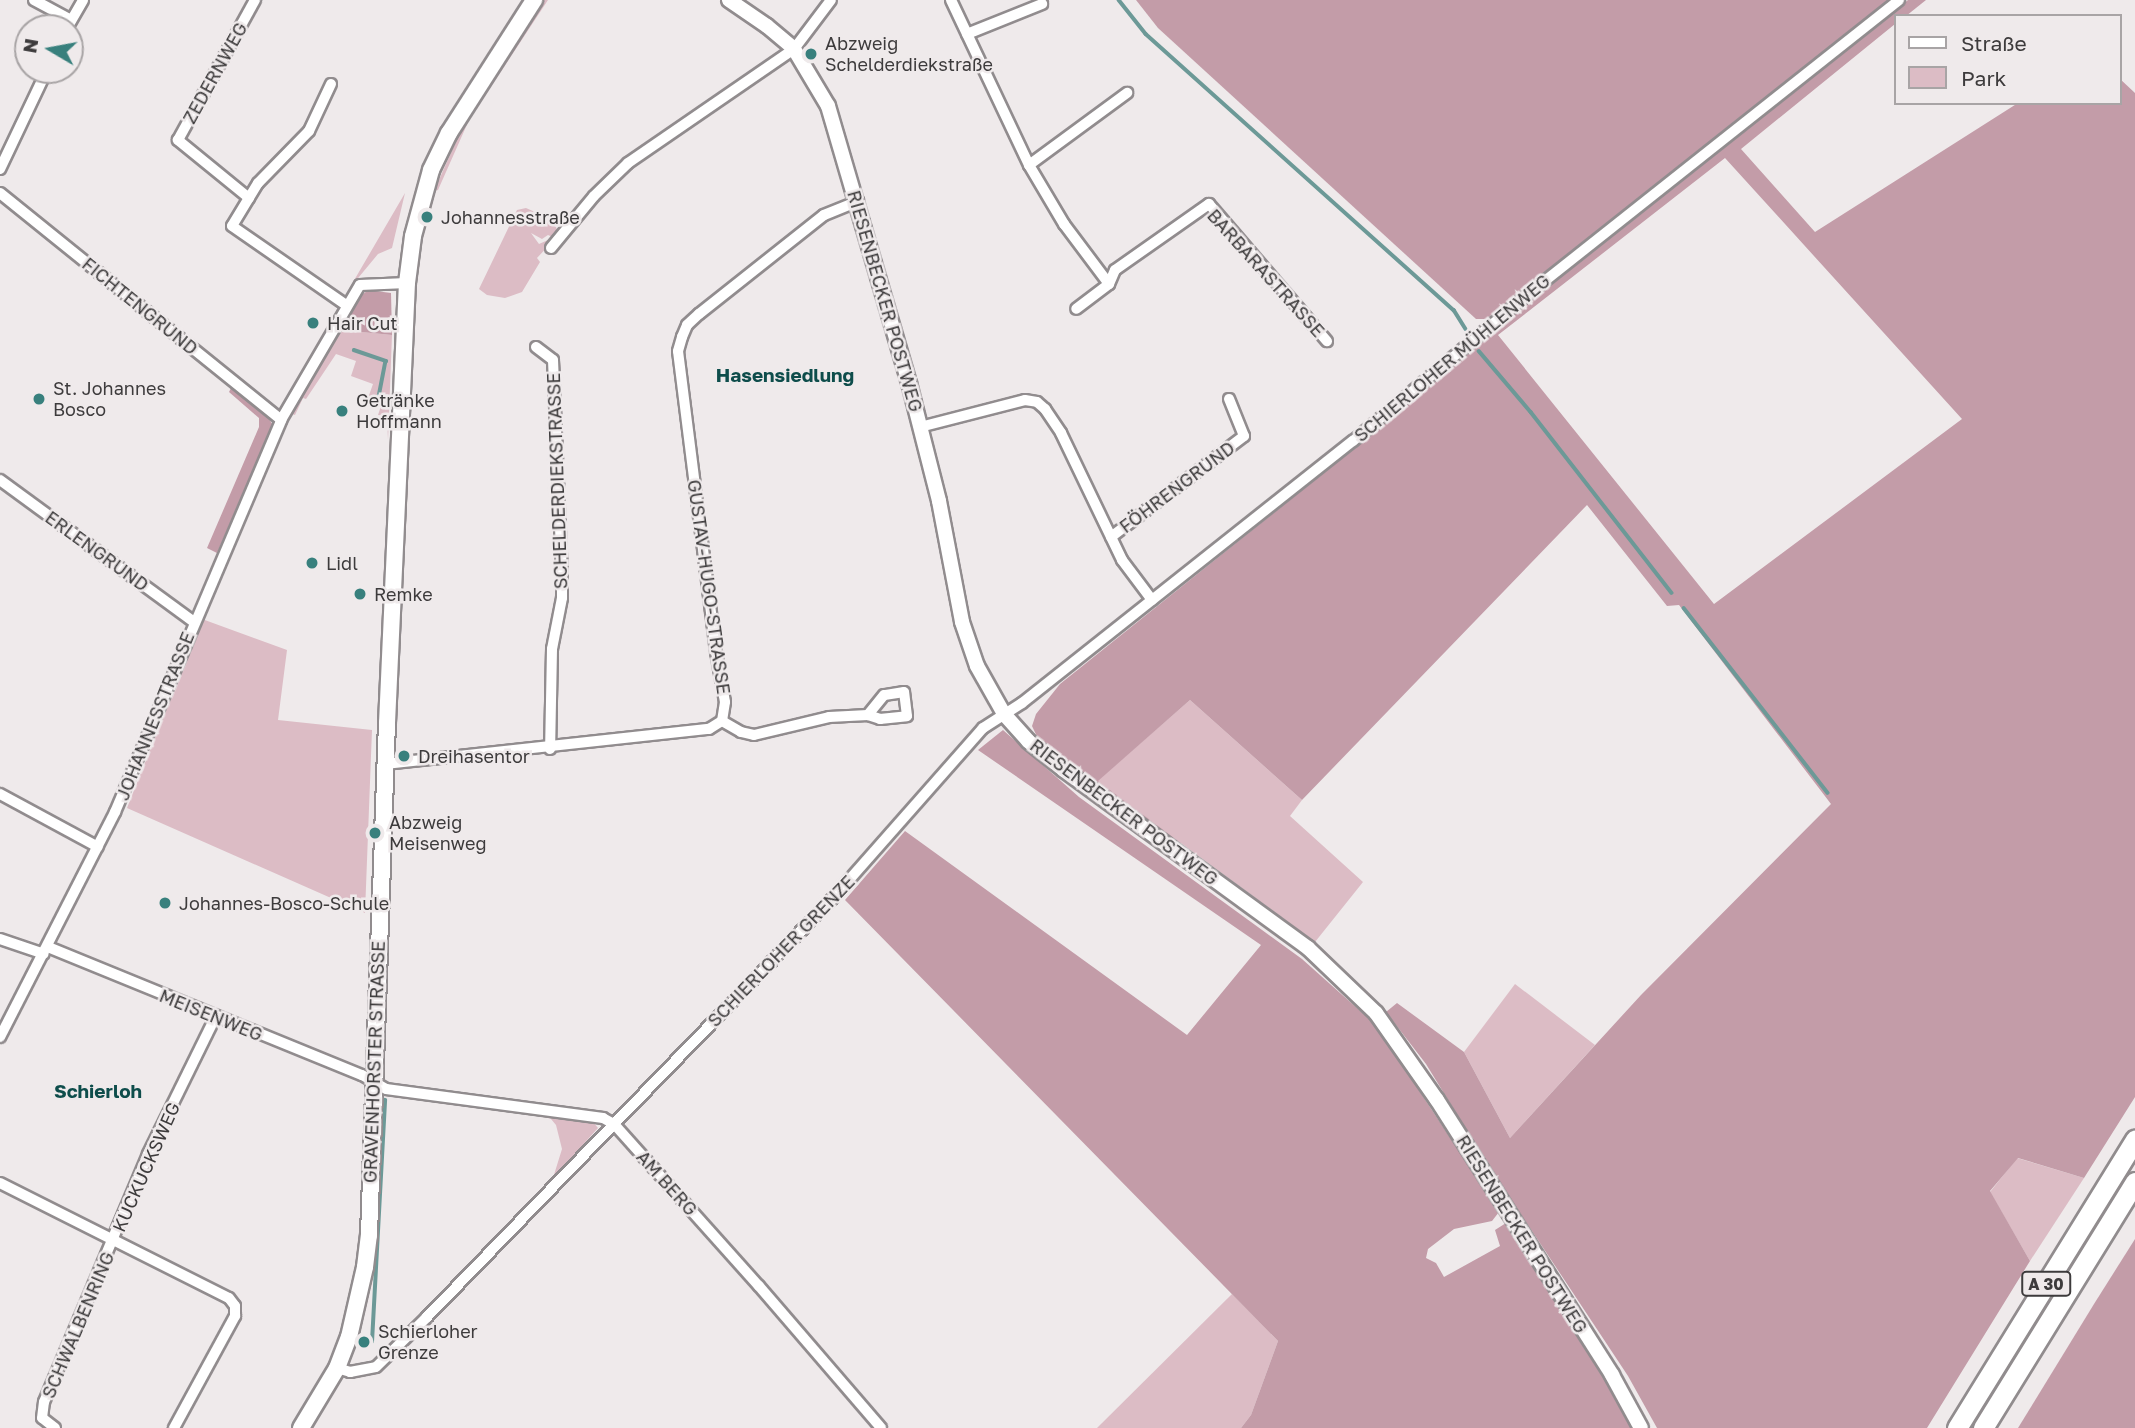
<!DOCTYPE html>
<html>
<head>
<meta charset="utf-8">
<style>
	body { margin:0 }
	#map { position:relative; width:2135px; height:1428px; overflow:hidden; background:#efeaeb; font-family:"Golos Text",sans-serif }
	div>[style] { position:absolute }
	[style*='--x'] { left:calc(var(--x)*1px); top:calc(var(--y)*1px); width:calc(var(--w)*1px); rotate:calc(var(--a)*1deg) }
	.green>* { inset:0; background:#dcbcc5 }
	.forest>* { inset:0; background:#c39ca8 }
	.stream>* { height:3.5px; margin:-1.75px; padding:0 1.75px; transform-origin:1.75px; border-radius:1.75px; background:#6c9997 }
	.roads { filter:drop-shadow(2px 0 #918c8e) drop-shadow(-2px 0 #918c8e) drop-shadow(0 2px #918c8e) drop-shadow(0 -2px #918c8e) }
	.minor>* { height:10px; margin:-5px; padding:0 5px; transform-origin:5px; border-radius:5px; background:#fff }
	.tertiary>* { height:14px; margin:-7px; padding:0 7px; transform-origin:7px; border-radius:7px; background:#fff }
	.secondary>* { height:16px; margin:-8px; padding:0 8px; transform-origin:8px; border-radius:8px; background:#fff }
	.motorway>* { height:19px; margin:-9.5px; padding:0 9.5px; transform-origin:9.5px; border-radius:9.5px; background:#fff }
	.dots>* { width:19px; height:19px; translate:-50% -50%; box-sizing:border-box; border:4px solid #efeaeb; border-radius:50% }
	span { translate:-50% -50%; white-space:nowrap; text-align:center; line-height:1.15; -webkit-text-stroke:5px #efeaeb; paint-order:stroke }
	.shield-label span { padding:2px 5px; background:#efeaeb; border:2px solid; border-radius:5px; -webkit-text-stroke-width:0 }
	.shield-label { font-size:16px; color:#3d3b3c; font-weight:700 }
	.poi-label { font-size:18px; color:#3d3b3c }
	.left { translate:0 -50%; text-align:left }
	.street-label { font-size:18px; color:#3d3b3c }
	.neighbourhood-label { font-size:19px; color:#0e4d4b; font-weight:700 }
	.legend { position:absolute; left:1894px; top:14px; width:228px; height:91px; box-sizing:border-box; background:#efeaeb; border:2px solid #a8a4a5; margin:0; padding:9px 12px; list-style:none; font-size:21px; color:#3d3b3c }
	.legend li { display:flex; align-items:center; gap:14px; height:35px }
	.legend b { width:35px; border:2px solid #a8a4a5 }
	.north { position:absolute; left:14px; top:14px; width:70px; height:70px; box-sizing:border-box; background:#efeaeb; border:2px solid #a8a4a5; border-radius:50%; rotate:280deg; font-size:19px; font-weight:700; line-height:28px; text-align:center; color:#3d3b3c }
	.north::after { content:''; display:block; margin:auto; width:24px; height:32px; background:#38807d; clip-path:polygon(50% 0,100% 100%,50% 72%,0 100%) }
</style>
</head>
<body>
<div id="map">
	<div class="green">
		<div style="clip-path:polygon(544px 0,548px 0,469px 120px,438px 190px,434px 191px,466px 119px)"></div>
		<div style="clip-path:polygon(405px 193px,392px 248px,378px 254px,349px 289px)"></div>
		<div style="clip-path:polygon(526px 208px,546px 217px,544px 220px,556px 227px,558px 233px,555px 238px,548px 235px,542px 239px,531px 233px,539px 244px,548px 240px,551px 243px,537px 258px,540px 262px,522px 292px,505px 298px,487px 295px,479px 289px,517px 210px)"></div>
		<div style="clip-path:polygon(341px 330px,392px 335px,388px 440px,387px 416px,378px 415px,381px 406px,367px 401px,373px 384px,351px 376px,356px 361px,336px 354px,306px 399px,303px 398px,295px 415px,292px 414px)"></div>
		<div style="clip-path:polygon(202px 619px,287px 650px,278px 720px,372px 730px,365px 913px,127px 808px)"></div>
		<div style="clip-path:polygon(1190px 700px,1302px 800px,1290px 816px,1363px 882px,1315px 942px,1097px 781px)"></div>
		<div style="clip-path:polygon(1515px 984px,1595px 1045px,1510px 1138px,1464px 1052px)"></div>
		<div style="clip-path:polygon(539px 1115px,593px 1122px,598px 1128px,553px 1178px,562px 1149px,556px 1125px,551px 1119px)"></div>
		<div style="clip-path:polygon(2017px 1158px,2084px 1178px,2030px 1261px,1990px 1192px)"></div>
		<div style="clip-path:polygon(1232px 1294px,1278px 1341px,1251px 1415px,1241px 1428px,1097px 1428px)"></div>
	</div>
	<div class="forest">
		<div style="clip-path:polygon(1136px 0,1888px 0,1486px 319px,1476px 319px,1158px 28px)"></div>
		<div style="clip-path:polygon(evenodd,1908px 0,1926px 0,1906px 16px,1895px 16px,1895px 24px,1741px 149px,1815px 232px,2018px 103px,2119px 103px,2119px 78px,2135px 93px,2135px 1097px,2084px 1178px,2018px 1158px,1990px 1191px,2030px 1261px,1927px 1428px,1657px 1428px,1628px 1376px,1485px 1160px,1426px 1064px,1386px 1012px,1397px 1003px,1464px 1052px,1510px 1138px,1641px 995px,1831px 804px,1679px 605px,1667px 606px,1587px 505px,1302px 800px,1190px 700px,1098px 781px,1181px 843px,1178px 845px,1040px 743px,1032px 726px,1036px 714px,1060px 684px,1341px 459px,1473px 349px,1521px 303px,1908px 0,1725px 158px,1962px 419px,1714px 604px,1498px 335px,1725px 158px)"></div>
		<div style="clip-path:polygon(368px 290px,391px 293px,392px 335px,341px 330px,356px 300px)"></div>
		<div style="clip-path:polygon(231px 388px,267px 416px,273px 425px,217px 553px,207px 548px,259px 427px,259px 418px,229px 392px)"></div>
		<div style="clip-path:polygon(1003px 730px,1079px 797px,1302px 959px,1376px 1025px,1499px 1212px,1492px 1221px,1454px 1229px,1428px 1249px,1426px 1258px,1436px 1263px,1444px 1277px,1500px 1246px,1495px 1230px,1506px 1223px,1635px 1428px,1241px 1428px,1251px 1415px,1278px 1341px,845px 900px,905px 831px,1187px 1035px,1261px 945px,978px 750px)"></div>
		<div style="clip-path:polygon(2135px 1239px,2135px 1428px,2018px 1428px,2094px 1304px)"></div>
	</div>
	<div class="stream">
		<div style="--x:1119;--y:0;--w:43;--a:51.5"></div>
		<div style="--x:1146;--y:34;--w:414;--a:41.9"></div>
		<div style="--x:1454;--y:310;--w:22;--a:58"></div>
		<div style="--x:354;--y:350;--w:34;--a:19"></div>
		<div style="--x:386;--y:361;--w:37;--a:101"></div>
		<div style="--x:1479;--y:351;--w:80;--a:49.6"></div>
		<div style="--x:1531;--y:412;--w:229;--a:52.1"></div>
		<div style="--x:1684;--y:608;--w:234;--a:52.1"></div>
		<div style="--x:372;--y:1342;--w:242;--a:-86.9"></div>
	</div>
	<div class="roads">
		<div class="minor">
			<div style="--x:34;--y:0;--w:42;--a:28.4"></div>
			<div style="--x:951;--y:0;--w:183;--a:64.7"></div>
			<div style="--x:1029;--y:165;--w:69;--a:59.3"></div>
			<div style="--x:1064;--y:224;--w:75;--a:53.1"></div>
			<div style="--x:1109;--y:284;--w:41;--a:142.9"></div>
			<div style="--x:67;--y:28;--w:32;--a:-60"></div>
			<div style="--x:967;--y:34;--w:81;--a:-21.8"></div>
			<div style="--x:331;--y:84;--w:52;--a:115.1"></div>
			<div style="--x:309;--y:131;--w:73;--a:134.4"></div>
			<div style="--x:258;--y:183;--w:50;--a:121.2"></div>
			<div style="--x:232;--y:226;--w:139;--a:34.7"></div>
			<div style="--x:1029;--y:165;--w:122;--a:-36.3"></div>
			<div style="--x:0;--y:169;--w:110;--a:-64.6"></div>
			<div style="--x:0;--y:193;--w:361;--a:38.9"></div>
			<div style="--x:249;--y:198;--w:92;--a:-140.8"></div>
			<div style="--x:178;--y:140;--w:160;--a:-61.2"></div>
			<div style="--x:551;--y:248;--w:67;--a:-50.4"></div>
			<div style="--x:594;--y:196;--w:47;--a:-44.1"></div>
			<div style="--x:628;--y:163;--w:201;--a:-34.5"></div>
			<div style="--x:794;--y:49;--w:61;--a:-52.9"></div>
			<div style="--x:1109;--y:284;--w:15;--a:-67"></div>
			<div style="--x:1115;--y:270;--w:115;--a:-35.1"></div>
			<div style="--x:1209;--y:204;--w:181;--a:49.3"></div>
			<div style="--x:536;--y:347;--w:21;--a:37"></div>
			<div style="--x:553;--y:360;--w:214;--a:87.6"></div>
			<div style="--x:562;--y:574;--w:24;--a:90"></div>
			<div style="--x:562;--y:598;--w:52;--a:101.1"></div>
			<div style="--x:552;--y:649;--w:100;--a:91.1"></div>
			<div style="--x:920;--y:427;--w:108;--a:-14.4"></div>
			<div style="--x:1025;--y:400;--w:12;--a:9"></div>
			<div style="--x:1037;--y:402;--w:11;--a:41"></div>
			<div style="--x:1045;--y:409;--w:29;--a:56"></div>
			<div style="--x:1061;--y:433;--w:141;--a:64.3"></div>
			<div style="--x:1122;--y:560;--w:50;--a:53.1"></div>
			<div style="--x:0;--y:480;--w:239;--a:36.2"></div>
			<div style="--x:1111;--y:537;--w:167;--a:-37.2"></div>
			<div style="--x:1244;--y:436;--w:40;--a:-112"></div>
			<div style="--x:722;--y:721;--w:22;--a:30"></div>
			<div style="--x:741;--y:732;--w:13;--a:13"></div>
			<div style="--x:754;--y:735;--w:77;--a:-13.5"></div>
			<div style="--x:829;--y:717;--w:39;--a:-3"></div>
			<div style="--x:868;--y:715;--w:13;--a:18"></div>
			<div style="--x:880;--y:719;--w:27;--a:-6"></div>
			<div style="--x:907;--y:716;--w:24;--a:-97"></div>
			<div style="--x:904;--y:692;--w:20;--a:171"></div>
			<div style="--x:884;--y:695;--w:26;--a:129"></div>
			<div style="--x:385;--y:764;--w:326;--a:-6.2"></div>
			<div style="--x:709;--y:729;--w:15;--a:-32"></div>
			<div style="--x:722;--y:721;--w:19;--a:-81"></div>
			<div style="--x:725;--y:702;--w:51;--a:-100.2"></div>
			<div style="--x:716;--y:652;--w:303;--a:-97.2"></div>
			<div style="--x:678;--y:351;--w:15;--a:-74"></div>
			<div style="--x:682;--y:337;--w:13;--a:-67"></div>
			<div style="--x:687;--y:325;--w:16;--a:-43"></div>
			<div style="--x:699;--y:314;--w:159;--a:-38.4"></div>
			<div style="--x:824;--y:215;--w:37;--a:-22"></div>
			<div style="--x:0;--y:794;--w:111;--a:28.4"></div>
			<div style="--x:0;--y:939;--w:46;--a:18.8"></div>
			<div style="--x:48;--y:947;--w:339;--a:22.2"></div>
			<div style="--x:362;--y:1075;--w:28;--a:30"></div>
			<div style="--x:386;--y:1089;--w:219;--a:7.6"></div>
			<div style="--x:603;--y:1118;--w:13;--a:29"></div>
			<div style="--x:614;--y:1124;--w:217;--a:48.2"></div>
			<div style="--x:759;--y:1286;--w:187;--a:49.3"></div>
			<div style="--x:0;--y:1037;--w:253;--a:-62.9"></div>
			<div style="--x:115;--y:812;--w:426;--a:-67"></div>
			<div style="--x:281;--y:420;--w:156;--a:-59.7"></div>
			<div style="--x:360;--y:285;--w:47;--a:-2.4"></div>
			<div style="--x:0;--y:1183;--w:256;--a:26.7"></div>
			<div style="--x:229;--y:1298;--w:10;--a:53"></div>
			<div style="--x:235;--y:1306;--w:10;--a:90"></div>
			<div style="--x:235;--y:1316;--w:128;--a:118.6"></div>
			<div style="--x:337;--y:1368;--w:14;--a:17"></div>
			<div style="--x:350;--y:1372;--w:26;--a:-11"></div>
			<div style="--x:376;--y:1367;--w:71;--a:-44.4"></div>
			<div style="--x:427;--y:1317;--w:585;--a:-45.9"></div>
			<div style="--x:834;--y:897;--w:225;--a:-48.6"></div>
			<div style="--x:983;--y:728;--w:46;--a:-32.7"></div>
			<div style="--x:1022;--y:703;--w:422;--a:-38.4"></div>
			<div style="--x:1353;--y:441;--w:221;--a:-40"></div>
			<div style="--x:1522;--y:299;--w:481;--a:-38.4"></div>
			<div style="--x:55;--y:1428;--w:16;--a:-142"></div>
			<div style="--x:42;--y:1418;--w:16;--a:-83"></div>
			<div style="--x:44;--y:1402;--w:269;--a:-67.2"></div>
			<div style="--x:148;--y:1154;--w:152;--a:-63.8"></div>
		</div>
		<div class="tertiary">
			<div style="--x:729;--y:0;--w:46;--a:34.4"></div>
			<div style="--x:767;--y:26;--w:35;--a:40"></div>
			<div style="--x:794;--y:49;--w:66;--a:59.2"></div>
			<div style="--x:828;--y:106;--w:289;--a:73.7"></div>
			<div style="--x:909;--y:383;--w:122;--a:75.7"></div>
			<div style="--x:939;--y:501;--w:123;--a:79.2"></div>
			<div style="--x:962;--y:622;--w:46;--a:71.2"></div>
			<div style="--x:977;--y:666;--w:55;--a:60.6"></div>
			<div style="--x:1004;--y:714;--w:36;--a:48"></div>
			<div style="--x:1028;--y:741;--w:46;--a:38.9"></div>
			<div style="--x:1064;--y:770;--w:302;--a:36.1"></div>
			<div style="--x:1308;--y:948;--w:94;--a:43.7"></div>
			<div style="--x:1376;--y:1013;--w:106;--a:55"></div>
			<div style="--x:1437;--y:1100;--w:326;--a:57.5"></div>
			<div style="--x:1612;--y:1375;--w:60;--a:61.3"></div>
		</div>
		<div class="secondary">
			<div style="--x:301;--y:1428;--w:70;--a:-59"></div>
			<div style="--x:337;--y:1368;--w:33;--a:-69"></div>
			<div style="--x:349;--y:1337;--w:72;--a:-77.1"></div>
			<div style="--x:365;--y:1267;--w:32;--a:-83"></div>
			<div style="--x:369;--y:1235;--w:512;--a:-87.99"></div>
			<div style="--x:387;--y:723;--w:440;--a:-87.4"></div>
			<div style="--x:407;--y:283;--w:47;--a:-82.7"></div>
			<div style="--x:413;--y:236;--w:68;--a:-74.7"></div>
			<div style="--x:431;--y:170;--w:41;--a:-64.1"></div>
			<div style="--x:449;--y:133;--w:158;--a:-57.4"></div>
		</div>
		<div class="motorway">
			<div style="--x:1957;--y:1428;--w:339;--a:-58.3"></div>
			<div style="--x:1983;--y:1428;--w:289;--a:-58.3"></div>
		</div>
	</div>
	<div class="dots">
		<div style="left:811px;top:54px;background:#38807d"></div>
		<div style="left:427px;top:217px;background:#38807d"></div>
		<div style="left:313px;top:323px;background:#38807d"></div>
		<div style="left:39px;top:399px;background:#38807d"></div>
		<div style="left:342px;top:411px;background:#38807d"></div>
		<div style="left:312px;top:563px;background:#38807d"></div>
		<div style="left:360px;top:594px;background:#38807d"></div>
		<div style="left:404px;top:756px;background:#38807d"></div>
		<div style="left:375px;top:833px;background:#38807d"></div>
		<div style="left:165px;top:903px;background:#38807d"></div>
		<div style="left:364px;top:1342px;background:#38807d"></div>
	</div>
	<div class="shield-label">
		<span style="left:2046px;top:1284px">A 30</span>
	</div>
	<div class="poi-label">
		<span class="left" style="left:825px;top:54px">Abzweig<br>Schelderdiekstraße</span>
		<span class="left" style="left:441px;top:217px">Johannesstraße</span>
		<span class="left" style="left:327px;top:323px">Hair Cut</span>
		<span class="left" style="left:53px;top:399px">St. Johannes<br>Bosco</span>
		<span class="left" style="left:356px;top:411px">Getränke<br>Hoffmann</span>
		<span class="left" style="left:326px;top:563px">Lidl</span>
		<span class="left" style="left:374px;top:594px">Remke</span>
		<span class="left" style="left:418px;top:756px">Dreihasentor</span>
		<span class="left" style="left:389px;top:833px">Abzweig<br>Meisenweg</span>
		<span class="left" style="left:179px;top:903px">Johannes-Bosco-Schule</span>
		<span class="left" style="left:378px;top:1342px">Schierloher<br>Grenze</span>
	</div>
	<div class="street-label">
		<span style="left:215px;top:73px;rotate:-61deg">ZEDERNWEG</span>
		<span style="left:1266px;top:273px;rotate:48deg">BARBARASTRASSE</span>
		<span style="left:885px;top:301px;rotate:74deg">RIESENBECKER POSTWEG</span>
		<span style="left:140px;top:306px;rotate:39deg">FICHTENGRUND</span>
		<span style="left:1452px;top:358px;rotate:-40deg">SCHIERLOHER MÜHLENWEG</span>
		<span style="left:557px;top:481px;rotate:-92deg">SCHELDERDIEKSTRASSE</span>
		<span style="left:1177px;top:487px;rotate:-37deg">FÖHRENGRUND</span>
		<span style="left:97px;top:551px;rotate:36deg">ERLENGRUND</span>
		<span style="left:709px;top:587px;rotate:82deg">GUSTAV-HUGO-STRASSE</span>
		<span style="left:155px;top:716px;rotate:-68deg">JOHANNESSTRASSE</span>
		<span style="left:1124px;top:812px;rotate:37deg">RIESENBECKER POSTWEG</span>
		<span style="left:781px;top:951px;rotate:-46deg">SCHIERLOHER GRENZE</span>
		<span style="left:211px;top:1015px;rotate:22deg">MEISENWEG</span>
		<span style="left:374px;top:1062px;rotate:-88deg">GRAVENHORSTER STRASSE</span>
		<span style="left:146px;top:1167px;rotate:-66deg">KUCKUCKSWEG</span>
		<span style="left:667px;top:1183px;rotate:48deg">AM BERG</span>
		<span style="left:1522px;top:1234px;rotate:58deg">RIESENBECKER POSTWEG</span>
		<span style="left:78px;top:1325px;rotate:-67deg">SCHWALBENRING</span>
	</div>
	<div class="neighbourhood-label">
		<span style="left:785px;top:375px">Hasensiedlung</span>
		<span style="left:98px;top:1091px">Schierloh</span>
	</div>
	<ul class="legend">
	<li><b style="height:9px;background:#fff"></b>Straße</li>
	<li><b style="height:19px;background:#dcbcc5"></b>Park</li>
	</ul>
	<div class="north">N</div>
</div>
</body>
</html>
